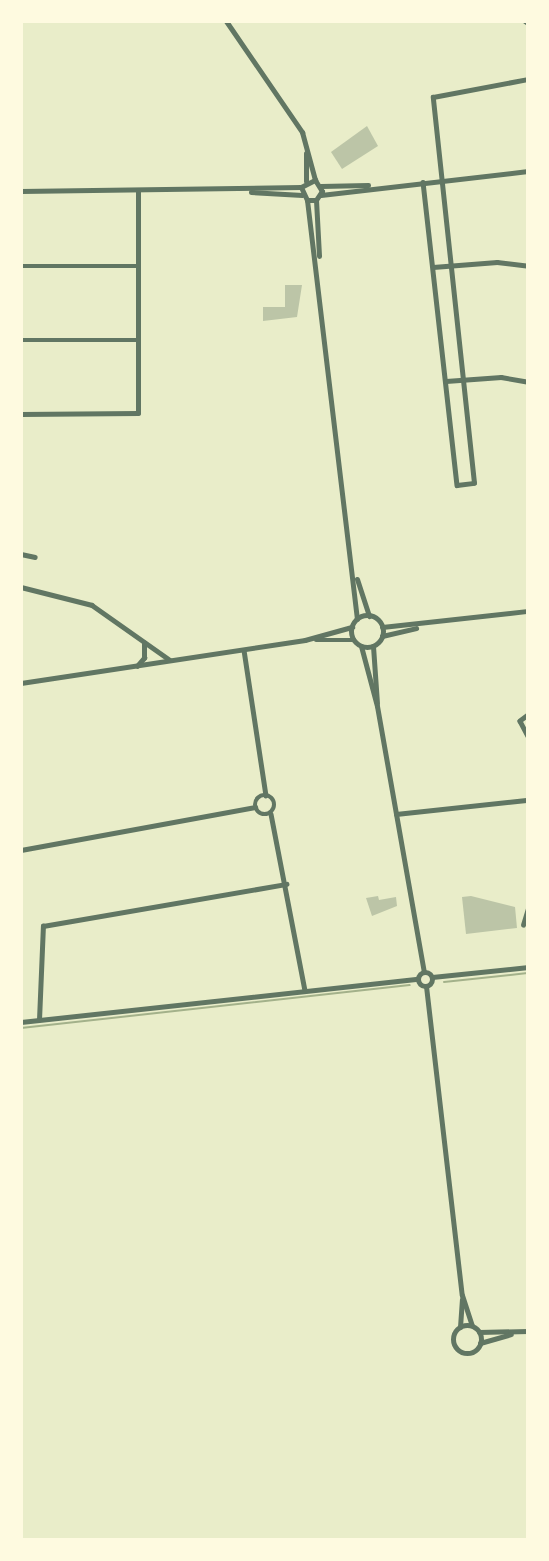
<!DOCTYPE html>
<html>
<head>
<meta charset="utf-8">
<style>
	body { margin:0 }
	#map { position:relative; width:549px; height:1561px; overflow:hidden; background:#e9edc9; font-family:Raleway,sans-serif }
	div>[style] { position:absolute }
	[style*='--x'] { left:calc(var(--x)*1px); top:calc(var(--y)*1px); width:calc(var(--w)*1px); rotate:calc(var(--a)*1deg) }
	.stream>* { height:2px; margin:-1px; padding:0 1px; transform-origin:1px; border-radius:1px; background:#a3b18a }
	.building>* { inset:0; background:#bcc5a7 }
	.minor>* { height:4.5px; margin:-2.25px; padding:0 2.25px; transform-origin:2.25px; border-radius:2.25px; background:#617663 }
	.minor>.ring { margin:-2.25px; padding:0; box-sizing:content-box; background:none; border:4.5px solid #617663; border-radius:50% }
	.tertiary>* { height:5px; margin:-2.5px; padding:0 2.5px; transform-origin:2.5px; border-radius:2.5px; background:#617663 }
	.tertiary>.ring { margin:-2.5px; padding:0; box-sizing:content-box; background:none; border:5px solid #617663; border-radius:50% }
	span { translate:-50% -50%; white-space:nowrap; text-align:center; line-height:1.15; -webkit-text-stroke:5px #fefae0; paint-order:stroke }
	.frame { position:absolute; inset:0; border:23px solid #fefae0; pointer-events:none }
</style>
</head>
<body>
<div id="map">
	<div class="stream">
		<div style="--x:444;--y:982;--w:84;--a:-6.1"></div>
		<div style="--x:21;--y:1028;--w:391;--a:-6.3"></div>
	</div>
	<div class="building">
		<div style="clip-path:polygon(367px 126px,378px 146px,342px 169px,331px 152px)"></div>
		<div style="clip-path:polygon(285px 285px,302px 285px,297px 317px,263px 321px,263px 307px,285px 307px)"></div>
		<div style="clip-path:polygon(378px 896px,379px 900px,396px 897px,397px 906px,372px 916px,366px 898px)"></div>
		<div style="clip-path:polygon(471px 896px,515px 907px,517px 928px,466px 934px,462px 897px)"></div>
	</div>
	<div class="minor">
		<div style="--x:525;--y:21;--w:4;--a:34"></div>
		<div style="--x:423;--y:182;--w:305;--a:83.6"></div>
		<div style="--x:457;--y:485;--w:17;--a:-7"></div>
		<div style="--x:474;--y:483;--w:388;--a:-96.1"></div>
		<div style="--x:433;--y:97;--w:97;--a:-10.7"></div>
		<div style="--x:321;--y:186;--w:47;--a:-1.2"></div>
		<div style="--x:21;--y:191;--w:280;--a:-0.8"></div>
		<div style="--x:251;--y:192;--w:51;--a:3.4"></div>
		<div style="--x:321;--y:195;--w:208;--a:-6.6"></div>
		<div style="--x:21;--y:266;--w:117;--a:0"></div>
		<div style="--x:433;--y:267;--w:64;--a:-4.5"></div>
		<div style="--x:497;--y:262;--w:31;--a:7"></div>
		<div style="--x:21;--y:340;--w:117;--a:0"></div>
		<div style="--x:446;--y:381;--w:55;--a:-4.2"></div>
		<div style="--x:501;--y:377;--w:27;--a:10"></div>
		<div style="--x:21;--y:414;--w:117;--a:-0.5"></div>
		<div style="--x:138;--y:413;--w:222;--a:-90"></div>
		<div style="--x:21;--y:554;--w:14;--a:12"></div>
		<div style="--x:21;--y:587;--w:73;--a:14.2"></div>
		<div style="--x:92;--y:605;--w:95;--a:35.2"></div>
		<div style="--x:316;--y:640;--w:38;--a:0"></div>
		<div style="--x:244;--y:650;--w:147;--a:81.4"></div>
		<div style="--x:137;--y:666;--w:11;--a:-49"></div>
		<div style="--x:144;--y:658;--w:15;--a:-90"></div>
		<div style="--x:21;--y:683;--w:287;--a:-8.6"></div>
		<div style="--x:305;--y:640;--w:49;--a:-15.5"></div>
		<div style="--x:528;--y:715;--w:10;--a:143"></div>
		<div style="--x:520;--y:721;--w:17;--a:62"></div>
		<div class="ring" style="left:255px;top:795px;width:15.5px;height:15.5px"></div>
		<div style="--x:271;--y:814;--w:180;--a:79.1"></div>
		<div style="--x:396;--y:814;--w:133;--a:-6.1"></div>
		<div style="--x:21;--y:850;--w:238;--a:-10.4"></div>
		<div style="--x:523;--y:925;--w:17;--a:-73"></div>
		<div style="--x:39;--y:1020;--w:94;--a:-87.6"></div>
		<div style="--x:43;--y:926;--w:247;--a:-9.8"></div>
		<div style="--x:21;--y:1022;--w:399;--a:-6.2"></div>
	</div>
	<div class="tertiary">
		<div style="--x:226;--y:21;--w:135;--a:55.6"></div>
		<div style="--x:302;--y:132;--w:50;--a:74.8"></div>
		<div style="--x:315;--y:180;--w:13;--a:58"></div>
		<div style="--x:322;--y:191;--w:11;--a:124"></div>
		<div style="--x:316;--y:200;--w:9;--a:180"></div>
		<div style="--x:307;--y:200;--w:14;--a:-115"></div>
		<div style="--x:301;--y:187;--w:16;--a:-27"></div>
		<div style="--x:306;--y:153;--w:28;--a:90"></div>
		<div style="--x:307;--y:200;--w:422;--a:83.2"></div>
		<div style="--x:316;--y:200;--w:56;--a:86.9"></div>
		<div style="--x:357;--y:579;--w:39;--a:72"></div>
		<div class="ring" style="left:351px;top:615px;width:27px;height:27px"></div>
		<div style="--x:382;--y:627;--w:147;--a:-6.3"></div>
		<div style="--x:382;--y:636;--w:35;--a:-13"></div>
		<div style="--x:361;--y:646;--w:62;--a:75.1"></div>
		<div style="--x:377;--y:706;--w:270;--a:80"></div>
		<div style="--x:373;--y:646;--w:57;--a:86"></div>
		<div class="ring" style="left:418px;top:972px;width:9px;height:9px"></div>
		<div style="--x:432;--y:977;--w:97;--a:-5.9"></div>
		<div style="--x:426;--y:986;--w:311;--a:83.4"></div>
		<div style="--x:462;--y:1295;--w:32;--a:72"></div>
		<div class="ring" style="left:453px;top:1325px;width:23px;height:23px"></div>
		<div style="--x:460;--y:1327;--w:28;--a:-86"></div>
		<div style="--x:479;--y:1332;--w:49;--a:-1.2"></div>
		<div style="--x:480;--y:1343;--w:32;--a:-16"></div>
	</div>
	<div class="frame"></div>
</div>
</body>
</html>
